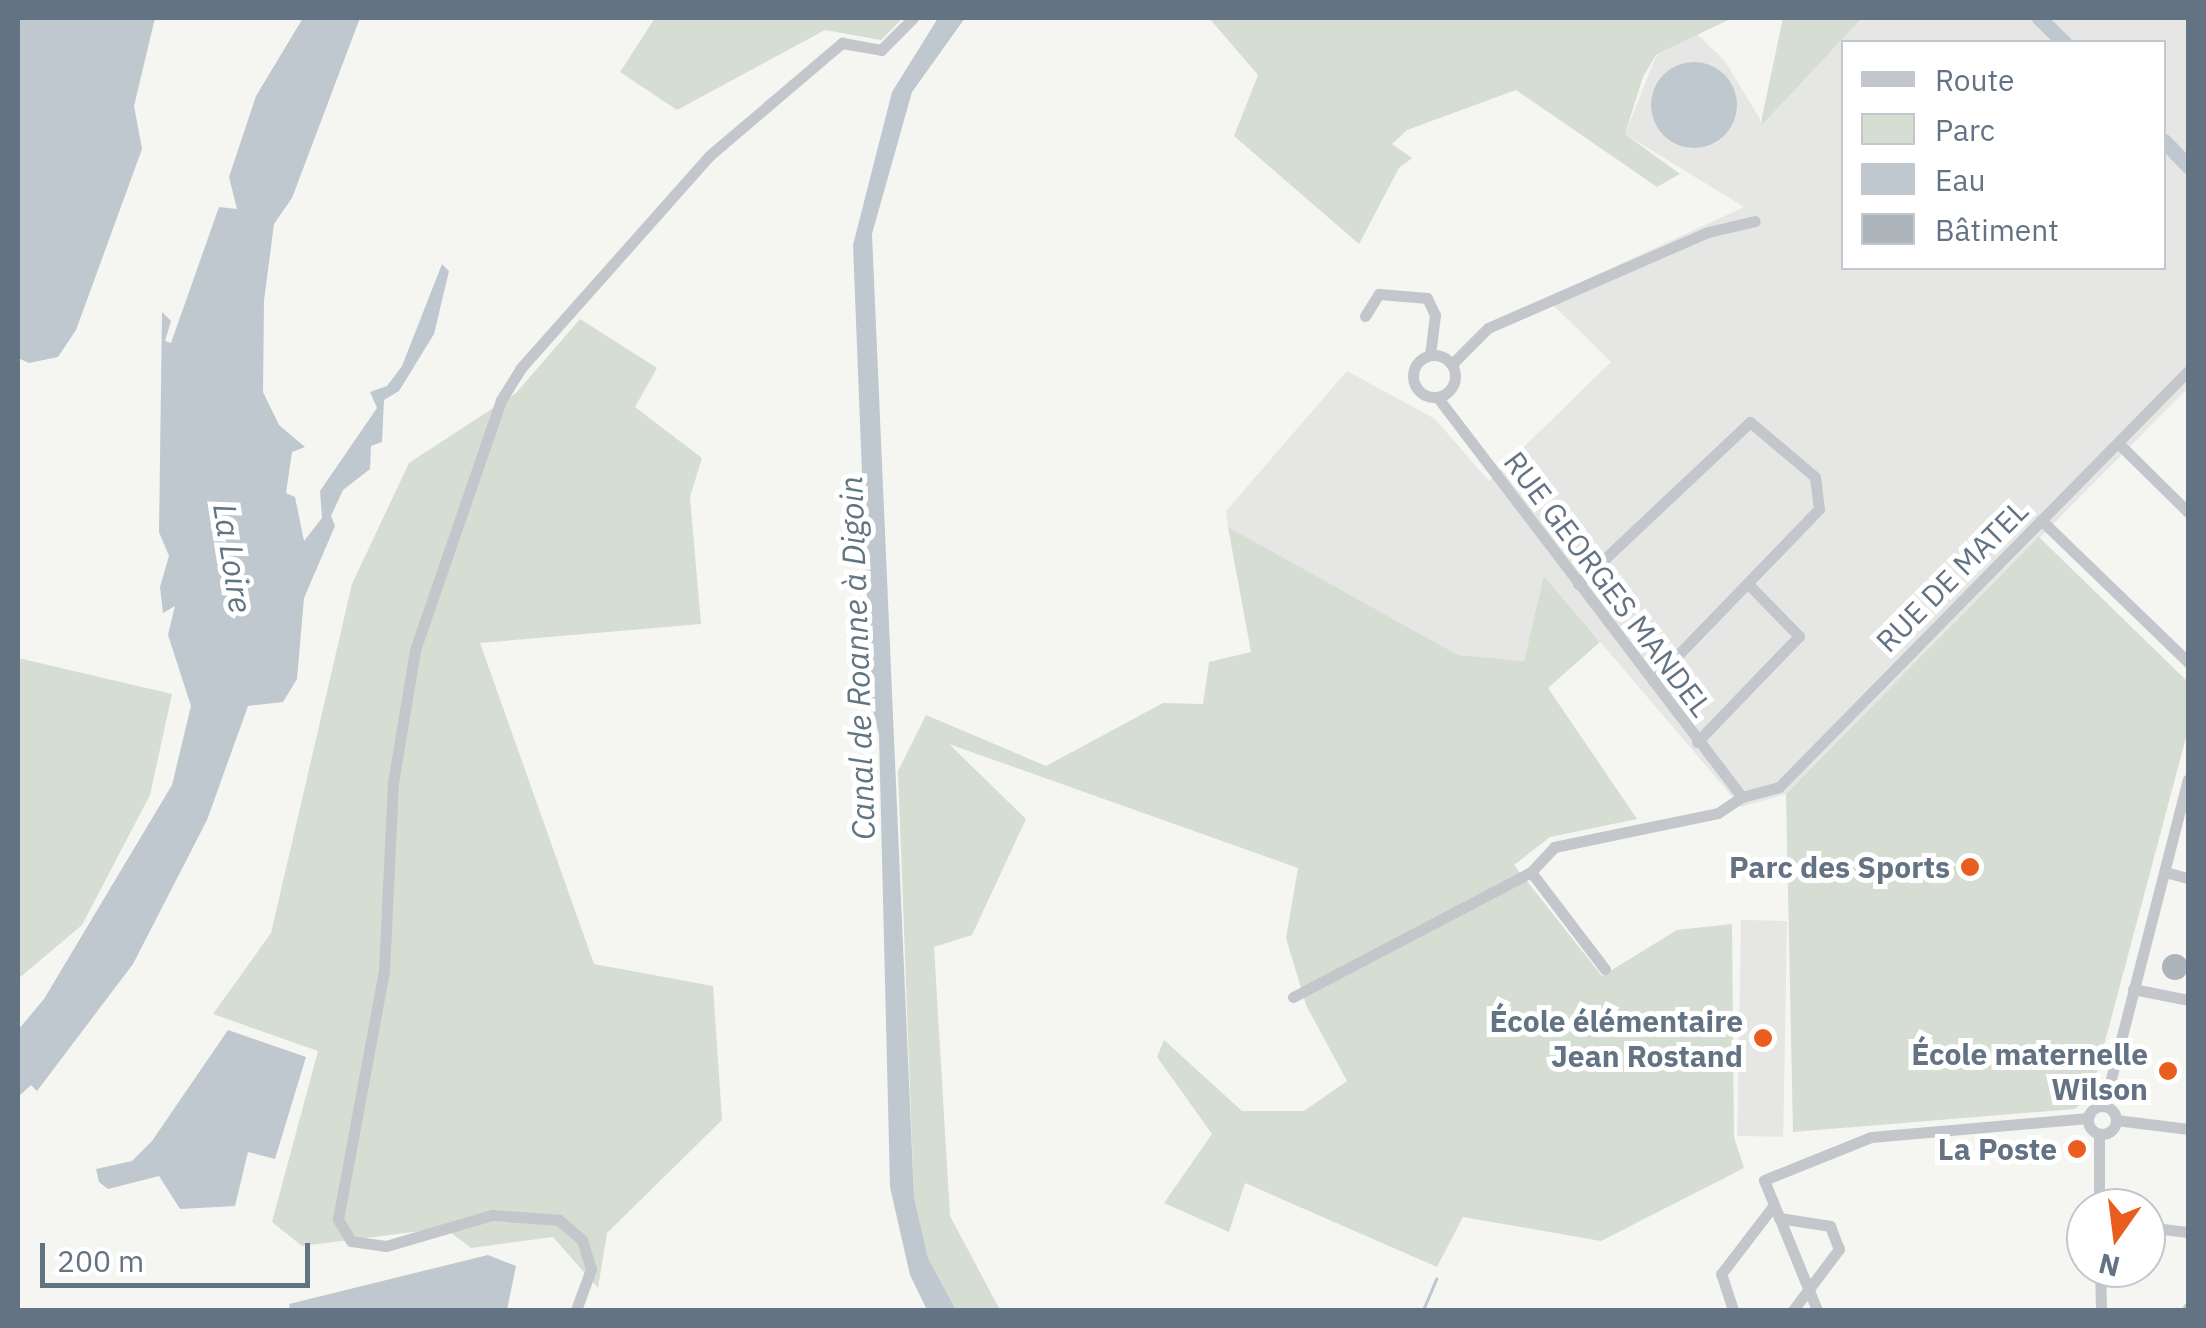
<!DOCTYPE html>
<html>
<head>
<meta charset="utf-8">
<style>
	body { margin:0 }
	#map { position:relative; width:2206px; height:1328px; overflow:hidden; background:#f5f6f2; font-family:"IBM Plex Sans",sans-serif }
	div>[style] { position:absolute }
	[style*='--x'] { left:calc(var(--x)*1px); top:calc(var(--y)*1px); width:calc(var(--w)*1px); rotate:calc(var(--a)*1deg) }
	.built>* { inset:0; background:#e6e7e5; transform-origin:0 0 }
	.green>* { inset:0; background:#d6ddd3 }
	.water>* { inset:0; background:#bec8ce }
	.round { border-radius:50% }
	.stream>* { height:2.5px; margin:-1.25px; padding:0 1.25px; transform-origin:1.25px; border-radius:1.25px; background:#bec8ce }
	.river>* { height:15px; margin:-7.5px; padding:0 7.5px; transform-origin:7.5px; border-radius:7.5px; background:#bec8ce }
	.building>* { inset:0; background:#adb4ba }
	.minor>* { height:11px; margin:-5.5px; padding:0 5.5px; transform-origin:5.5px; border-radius:5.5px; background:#c3c6ca }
	.minor>.ring { margin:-5.5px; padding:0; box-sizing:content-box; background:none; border:11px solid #c3c6ca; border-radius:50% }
	.dots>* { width:28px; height:28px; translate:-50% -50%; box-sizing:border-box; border:5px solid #fff; border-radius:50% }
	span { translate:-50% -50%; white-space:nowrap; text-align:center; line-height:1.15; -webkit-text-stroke:10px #fff; paint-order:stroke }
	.street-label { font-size:30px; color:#637384 }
	.poi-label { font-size:30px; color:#637384; font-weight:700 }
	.right { translate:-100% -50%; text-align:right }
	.water-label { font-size:32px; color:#5f7581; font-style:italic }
	.frame { position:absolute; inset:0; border:20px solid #637384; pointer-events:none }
	.legend { position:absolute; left:1841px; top:40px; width:325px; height:230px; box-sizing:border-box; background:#fff; border:2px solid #c1c7ce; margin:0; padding:12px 18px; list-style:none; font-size:30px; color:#637384 }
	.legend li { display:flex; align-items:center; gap:20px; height:50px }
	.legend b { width:50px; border:2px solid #c1c7ce }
	.north { position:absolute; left:2066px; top:1188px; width:100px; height:100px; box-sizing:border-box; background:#fff; border:2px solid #c1c7ce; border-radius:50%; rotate:194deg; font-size:28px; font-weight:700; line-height:40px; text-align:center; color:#637384 }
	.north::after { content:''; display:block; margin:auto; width:35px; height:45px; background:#e95e1f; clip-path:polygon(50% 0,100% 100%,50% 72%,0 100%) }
	.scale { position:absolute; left:40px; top:1243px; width:270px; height:45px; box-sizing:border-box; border:5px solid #637384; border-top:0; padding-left:12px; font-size:30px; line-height:35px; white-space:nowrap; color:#637384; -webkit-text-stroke:8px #fff; paint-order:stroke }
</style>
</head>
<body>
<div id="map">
	<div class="built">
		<div style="clip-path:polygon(evenodd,1862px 18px,2188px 18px,2188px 388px,1786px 794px,1741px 807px,1545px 577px,1524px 661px,1458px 655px,1228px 527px,1226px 511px,1347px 371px,1435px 419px,1489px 481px,1611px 362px,1546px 298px,1744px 207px,1625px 134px,1656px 56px,1697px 34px,1725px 61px,1763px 124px,1862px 18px,1844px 42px,2164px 42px,2164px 268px,1844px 268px,1844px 42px)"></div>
		<div style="left:1741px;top:920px;width:46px;height:216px;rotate:1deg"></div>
	</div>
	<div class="green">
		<div style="clip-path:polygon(655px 18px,903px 18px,881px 40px,825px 30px,677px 110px,620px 72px)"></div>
		<div style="clip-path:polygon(1209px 18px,1732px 18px,1656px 55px,1643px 77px,1625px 134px,1680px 174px,1657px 187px,1516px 90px,1407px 130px,1392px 144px,1412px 158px,1399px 168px,1359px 244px,1234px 136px,1258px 75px)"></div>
		<div style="clip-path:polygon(1783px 18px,1862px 18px,1762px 125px,1762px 117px)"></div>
		<div style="clip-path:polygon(580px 319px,657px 368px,635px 407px,702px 458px,690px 497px,701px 624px,480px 643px,594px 964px,713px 986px,722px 1120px,607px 1233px,598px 1288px,553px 1237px,471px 1248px,445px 1228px,302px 1246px,272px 1222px,318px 1051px,213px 1014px,271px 933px,352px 584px,409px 463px,516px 393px)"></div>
		<div style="clip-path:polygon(1228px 527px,1458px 655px,1524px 661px,1544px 576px,1600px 642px,1548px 688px,1637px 819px,1550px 837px,1514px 865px,1602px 976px,1677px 930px,1732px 924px,1734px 1137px,1744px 1168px,1601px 1241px,1463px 1217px,1437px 1267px,1245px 1183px,1229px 1232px,1164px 1203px,1212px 1134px,1157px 1057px,1164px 1040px,1242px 1111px,1304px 1111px,1347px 1081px,1306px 1005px,1286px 938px,1298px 868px,949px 744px,1026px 819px,972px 935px,934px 947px,950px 1216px,1000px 1310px,956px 1310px,928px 1258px,914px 1197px,898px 771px,926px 715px,1046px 766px,1163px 703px,1203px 704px,1209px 662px,1251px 652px)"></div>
		<div style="clip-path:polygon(2039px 537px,2188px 682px,2188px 730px,2091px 1094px,2075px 1109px,1793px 1132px,1786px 794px)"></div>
		<div style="clip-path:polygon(18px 658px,172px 694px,150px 795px,82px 925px,18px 979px)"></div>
	</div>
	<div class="water">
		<div style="clip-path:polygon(18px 18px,155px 18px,134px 106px,142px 149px,76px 330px,58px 357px,29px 363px,18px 358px)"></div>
		<div style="clip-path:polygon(303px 18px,360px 18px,292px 198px,274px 224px,264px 301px,263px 392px,279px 425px,305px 447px,292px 452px,286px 493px,295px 497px,304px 541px,322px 518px,320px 491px,377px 408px,370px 392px,387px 386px,402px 366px,442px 264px,449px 271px,434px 334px,399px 391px,384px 400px,382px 442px,371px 446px,370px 469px,343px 490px,331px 516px,335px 526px,304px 598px,297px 679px,283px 702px,248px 706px,207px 820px,133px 964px,37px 1091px,31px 1085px,18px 1097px,18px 1030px,44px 999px,172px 785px,191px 706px,168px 635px,175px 606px,163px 613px,160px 587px,169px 556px,159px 532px,162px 312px,171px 321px,165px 341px,171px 343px,219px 207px,237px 209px,229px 177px,256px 96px)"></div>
		<div style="clip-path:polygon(938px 18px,965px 18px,912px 92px,872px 234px,914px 1197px,928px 1258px,956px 1310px,927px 1310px,910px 1275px,890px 1187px,879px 735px,871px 702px,853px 245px,892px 92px)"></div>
		<div class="round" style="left:1651px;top:62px;width:86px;height:86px"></div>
		<div style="clip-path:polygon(228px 1030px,306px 1057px,275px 1159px,248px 1152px,235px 1206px,180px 1209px,159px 1176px,108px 1189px,99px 1182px,96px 1169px,132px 1161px,152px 1141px)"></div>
		<div style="clip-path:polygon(488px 1255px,516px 1266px,507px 1310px,290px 1310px,289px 1304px)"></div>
	</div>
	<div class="stream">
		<div style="--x:1423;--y:1310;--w:34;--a:-67"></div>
	</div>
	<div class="river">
		<div style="--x:2039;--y:18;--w:35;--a:44"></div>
		<div style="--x:2164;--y:141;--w:35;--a:46"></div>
	</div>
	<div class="building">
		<div class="round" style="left:2162px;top:954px;width:26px;height:26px"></div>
	</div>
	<div class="minor">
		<div style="--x:1365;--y:316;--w:26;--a:-58"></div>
		<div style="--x:1379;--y:294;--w:48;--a:4.8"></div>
		<div style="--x:1427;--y:298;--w:19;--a:65"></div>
		<div style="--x:1435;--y:315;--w:40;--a:97.1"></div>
		<div class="ring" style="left:1413px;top:355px;width:31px;height:31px"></div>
		<div style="--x:1452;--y:364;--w:51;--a:-45"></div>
		<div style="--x:1488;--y:328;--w:240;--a:-23.6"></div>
		<div style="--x:1708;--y:232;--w:48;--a:-13.2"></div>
		<div style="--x:1438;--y:398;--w:502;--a:52.7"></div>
		<div style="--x:2118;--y:443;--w:98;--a:44.6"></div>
		<div style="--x:2041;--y:520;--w:204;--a:44"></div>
		<div style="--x:1578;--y:584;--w:236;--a:-43.3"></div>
		<div style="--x:1750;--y:422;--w:85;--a:40.2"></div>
		<div style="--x:1815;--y:477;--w:32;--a:83"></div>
		<div style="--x:1819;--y:509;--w:239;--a:134"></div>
		<div style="--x:1697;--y:742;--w:147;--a:-46.1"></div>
		<div style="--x:1799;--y:636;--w:71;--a:-134.4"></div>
		<div style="--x:1742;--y:797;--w:38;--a:-15"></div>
		<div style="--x:1779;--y:787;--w:583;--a:-45.49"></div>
		<div style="--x:1531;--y:872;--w:122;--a:52.7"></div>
		<div style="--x:2165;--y:872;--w:24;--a:15"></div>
		<div style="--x:2133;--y:989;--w:56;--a:11.3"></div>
		<div style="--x:1293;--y:997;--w:269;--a:-27.7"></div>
		<div style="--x:1531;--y:872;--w:34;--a:-47"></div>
		<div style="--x:1554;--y:847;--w:167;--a:-11.7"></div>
		<div style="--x:1718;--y:813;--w:29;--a:-34"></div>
		<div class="ring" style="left:2088px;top:1106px;width:17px;height:17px"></div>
		<div style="--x:2104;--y:1106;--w:337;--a:-75.6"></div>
		<div style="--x:2116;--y:1120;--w:73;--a:7.1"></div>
		<div style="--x:2099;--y:1208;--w:74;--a:-90"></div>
		<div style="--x:1779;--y:1218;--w:52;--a:8.9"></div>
		<div style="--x:1830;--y:1226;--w:25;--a:69"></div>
		<div style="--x:1839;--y:1249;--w:76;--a:127"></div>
		<div style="--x:2146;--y:1227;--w:42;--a:6.8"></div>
		<div style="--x:2100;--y:1268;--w:42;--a:88.6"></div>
		<div style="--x:576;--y:1310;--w:44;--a:-69.9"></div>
		<div style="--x:591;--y:1269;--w:30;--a:-107"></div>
		<div style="--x:582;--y:1240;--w:30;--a:-139"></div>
		<div style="--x:559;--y:1220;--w:67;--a:-175.7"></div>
		<div style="--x:492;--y:1215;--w:110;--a:163.7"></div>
		<div style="--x:386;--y:1246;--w:35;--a:-172"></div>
		<div style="--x:351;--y:1241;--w:26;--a:-121"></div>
		<div style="--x:338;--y:1219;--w:251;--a:-79.5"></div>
		<div style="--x:384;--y:972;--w:189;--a:-87.3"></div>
		<div style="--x:393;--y:783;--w:135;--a:-80.6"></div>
		<div style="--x:415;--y:650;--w:264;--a:-71"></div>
		<div style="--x:501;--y:400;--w:36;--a:-58"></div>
		<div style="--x:520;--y:369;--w:285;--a:-48.4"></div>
		<div style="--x:709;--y:156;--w:175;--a:-40.4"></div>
		<div style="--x:842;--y:43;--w:40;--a:10"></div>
		<div style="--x:881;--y:50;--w:45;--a:-45"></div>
		<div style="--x:1733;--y:1310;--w:38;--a:-108"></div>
		<div style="--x:1721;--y:1274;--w:87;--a:-52.5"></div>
		<div style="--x:1817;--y:1310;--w:140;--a:-112.2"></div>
		<div style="--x:1764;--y:1180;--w:115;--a:-21.9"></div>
		<div style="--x:1871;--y:1137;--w:218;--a:-5"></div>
		<div style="--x:2188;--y:1310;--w:2;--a:-90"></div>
	</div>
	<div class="dots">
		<div style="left:1970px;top:867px;background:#e95e1f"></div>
		<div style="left:1763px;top:1038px;background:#e95e1f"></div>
		<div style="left:2168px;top:1071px;background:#e95e1f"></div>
		<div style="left:2077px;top:1149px;background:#e95e1f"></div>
	</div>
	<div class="street-label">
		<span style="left:1952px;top:576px;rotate:-45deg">RUE DE MATEL</span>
		<span style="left:1608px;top:584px;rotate:53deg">RUE GEORGES MANDEL</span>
	</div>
	<div class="poi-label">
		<span class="right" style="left:1950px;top:867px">Parc des Sports</span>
		<span class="right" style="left:1743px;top:1038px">École élémentaire<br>Jean Rostand</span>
		<span class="right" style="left:2148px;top:1071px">École maternelle<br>Wilson</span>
		<span class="right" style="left:2057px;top:1149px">La Poste</span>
	</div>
	<div class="water-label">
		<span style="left:233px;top:558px;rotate:81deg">La Loire</span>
		<span style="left:857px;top:658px;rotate:-92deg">Canal de Roanne à Digoin</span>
	</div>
	<div class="frame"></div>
	<ul class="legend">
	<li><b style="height:12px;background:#c3c6ca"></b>Route</li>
	<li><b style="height:28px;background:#d6ddd3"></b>Parc</li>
	<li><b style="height:28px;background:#bec8ce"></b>Eau</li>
	<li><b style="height:28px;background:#adb4ba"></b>Bâtiment</li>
	</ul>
	<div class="north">N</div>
	<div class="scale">200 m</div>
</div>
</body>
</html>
